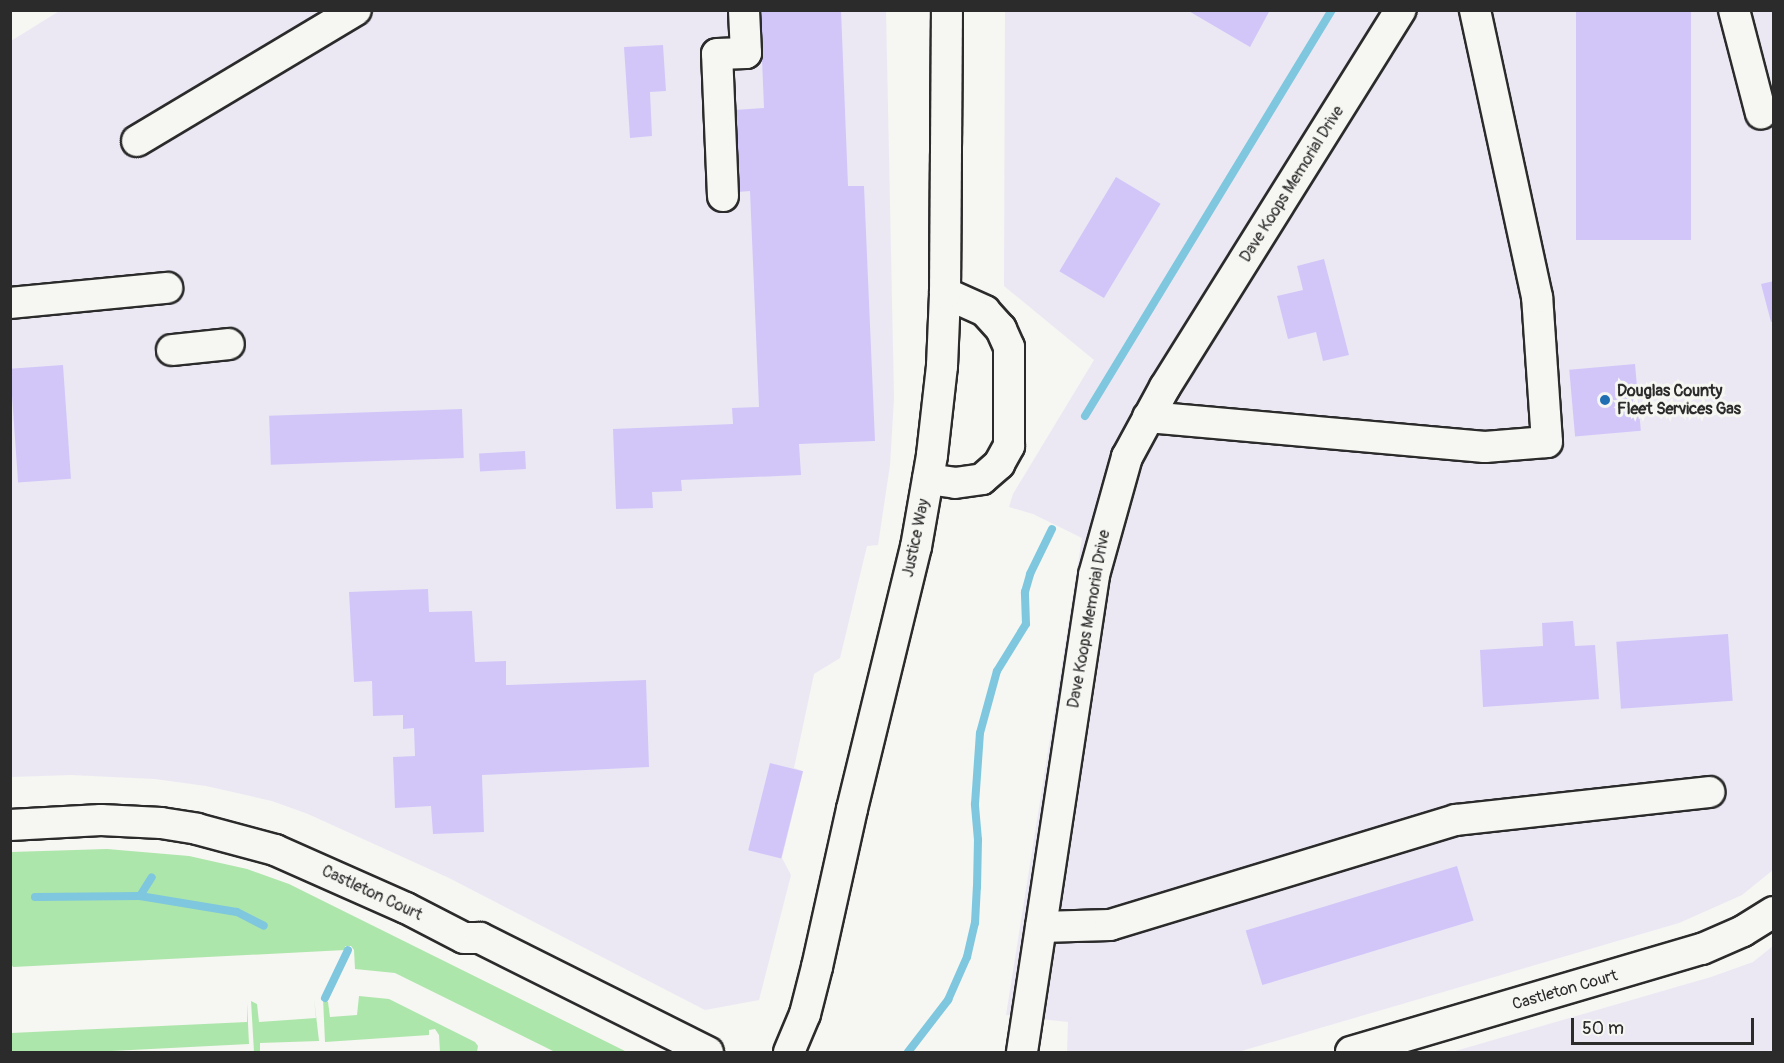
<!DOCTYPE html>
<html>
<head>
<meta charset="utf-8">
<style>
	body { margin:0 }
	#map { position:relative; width:1784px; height:1063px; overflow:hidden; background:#f6f6f2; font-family:Pangolin,sans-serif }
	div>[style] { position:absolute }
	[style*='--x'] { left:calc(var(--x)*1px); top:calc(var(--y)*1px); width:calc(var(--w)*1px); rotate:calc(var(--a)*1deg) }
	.built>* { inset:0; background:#ebe8f4 }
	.green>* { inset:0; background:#ade6aa }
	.stream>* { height:8px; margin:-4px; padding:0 4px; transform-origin:4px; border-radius:4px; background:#7ec7de }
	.building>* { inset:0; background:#d2c6f9; transform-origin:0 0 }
	.roads { filter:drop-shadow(2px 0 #2b2b2b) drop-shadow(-2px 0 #2b2b2b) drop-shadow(0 2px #2b2b2b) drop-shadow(0 -2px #2b2b2b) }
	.minor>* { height:30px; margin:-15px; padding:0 15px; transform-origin:15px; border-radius:15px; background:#f6f6f2 }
	.dots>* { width:16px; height:16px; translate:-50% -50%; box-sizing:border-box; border:3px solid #f6f6f2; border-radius:50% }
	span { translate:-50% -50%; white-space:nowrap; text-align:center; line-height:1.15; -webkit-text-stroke:6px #f6f6f2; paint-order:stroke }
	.street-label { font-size:16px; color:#2b2b2b }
	.poi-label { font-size:16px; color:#2b2b2b; font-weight:700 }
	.left { translate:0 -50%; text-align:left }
	.frame { position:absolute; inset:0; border:12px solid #2b2b2b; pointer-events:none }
	.scale { position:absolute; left:1571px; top:1018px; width:183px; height:27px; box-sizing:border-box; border:3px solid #2b2b2b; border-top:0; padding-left:8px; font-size:18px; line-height:21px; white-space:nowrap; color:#2b2b2b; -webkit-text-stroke:4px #f6f6f2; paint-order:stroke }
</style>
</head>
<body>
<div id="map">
	<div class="built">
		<div style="clip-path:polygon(61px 10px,886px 11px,894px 398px,890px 465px,878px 545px,867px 546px,840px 658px,814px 674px,794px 768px,803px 771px,782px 858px,791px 875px,759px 1000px,705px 1010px,449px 878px,308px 814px,272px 801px,206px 786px,155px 779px,71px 775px,11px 777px,11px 41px)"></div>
		<div style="clip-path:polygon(1005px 11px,1773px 11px,1773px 870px,1742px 895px,1679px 923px,1238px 1052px,1067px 1052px,1068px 1022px,1006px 1015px,1082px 538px,1033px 514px,1009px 507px,1013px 494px,1094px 360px,1004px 286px)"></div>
		<div style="clip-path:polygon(1773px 946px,1773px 1052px,1452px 1052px,1711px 977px,1753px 962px)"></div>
	</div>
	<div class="green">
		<div style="clip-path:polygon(107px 849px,189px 856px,247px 869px,289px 884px,627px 1052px,555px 1052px,395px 973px,355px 969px,354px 950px,351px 946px,345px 946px,345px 950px,13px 967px,10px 962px,11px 852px)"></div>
		<div style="clip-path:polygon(359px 996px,389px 999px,475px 1042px,478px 1046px,477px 1052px,440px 1052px,439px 1035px,435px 1029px,429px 1030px,429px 1035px,325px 1042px,323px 998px,328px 1002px,330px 1017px,357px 1015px)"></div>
		<div style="clip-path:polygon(314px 998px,319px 1041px,260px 1043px,260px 1052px,254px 1052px,251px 1001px,257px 1004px,259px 1022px,316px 1018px)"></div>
		<div style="clip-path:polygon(247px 1003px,249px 1044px,92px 1052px,11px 1051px,11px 1033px,247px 1022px)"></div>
	</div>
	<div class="stream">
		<div style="--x:1085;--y:416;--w:475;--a:-58.7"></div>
		<div style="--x:140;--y:896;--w:98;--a:9.4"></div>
		<div style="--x:237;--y:912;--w:30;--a:27"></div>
		<div style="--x:35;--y:897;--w:105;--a:-0.5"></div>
		<div style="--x:140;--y:896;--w:22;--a:-58"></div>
		<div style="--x:325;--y:998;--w:53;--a:-64.4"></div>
		<div style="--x:908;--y:1052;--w:66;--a:-52.4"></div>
		<div style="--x:948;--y:1000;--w:47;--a:-66.2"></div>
		<div style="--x:967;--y:957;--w:35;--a:-77"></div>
		<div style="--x:975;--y:923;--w:36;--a:-87"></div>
		<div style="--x:977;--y:887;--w:47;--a:-88.8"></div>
		<div style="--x:978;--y:840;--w:36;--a:-95"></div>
		<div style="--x:975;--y:804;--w:71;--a:-86"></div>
		<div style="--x:980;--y:733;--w:64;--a:-74.7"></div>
		<div style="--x:997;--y:671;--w:55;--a:-58.3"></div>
		<div style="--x:1026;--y:624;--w:32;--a:-92"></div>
		<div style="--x:1025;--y:592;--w:19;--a:-74"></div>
		<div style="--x:1030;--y:574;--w:50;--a:-63.9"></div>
	</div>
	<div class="building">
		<div style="clip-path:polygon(760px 10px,841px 10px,848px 186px,864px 186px,875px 441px,799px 444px,801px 475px,681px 480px,682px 491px,652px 492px,653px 508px,616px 509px,613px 429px,733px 424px,732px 408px,759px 407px,750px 191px,738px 192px,735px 110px,764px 108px)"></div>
		<div style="clip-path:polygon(1187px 10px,1270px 10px,1250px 47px)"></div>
		<div style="left:1576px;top:10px;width:115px;height:230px"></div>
		<div style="clip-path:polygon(663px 45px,666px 91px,650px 92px,652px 136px,630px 138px,624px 47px)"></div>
		<div style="left:1116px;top:177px;width:52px;height:110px;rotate:31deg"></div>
		<div style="clip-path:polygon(1324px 259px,1349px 355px,1323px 361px,1316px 332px,1288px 339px,1277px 296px,1303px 290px,1297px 266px)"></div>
		<div style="clip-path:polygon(1774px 281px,1774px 321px,1771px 322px,1761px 284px)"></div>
		<div style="left:1635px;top:364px;width:67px;height:66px;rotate:85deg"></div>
		<div style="left:63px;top:365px;width:114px;height:53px;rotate:86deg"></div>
		<div style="left:462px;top:409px;width:49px;height:193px;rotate:88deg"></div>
		<div style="left:525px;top:451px;width:18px;height:46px;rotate:87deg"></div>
		<div style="clip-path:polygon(428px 589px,429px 612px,472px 611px,475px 662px,506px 661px,506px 685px,646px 680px,649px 767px,482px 775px,484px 832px,433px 834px,431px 806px,395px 808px,393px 757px,415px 756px,414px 728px,403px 729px,403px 715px,373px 716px,372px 681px,354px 682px,349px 592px)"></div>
		<div style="clip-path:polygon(1573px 621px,1575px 646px,1595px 645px,1599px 699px,1483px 707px,1480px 650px,1543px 646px,1542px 623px)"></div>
		<div style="left:1728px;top:634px;width:67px;height:112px;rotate:86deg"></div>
		<div style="left:770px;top:763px;width:34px;height:90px;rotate:14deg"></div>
		<div style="left:1457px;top:866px;width:57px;height:221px;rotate:73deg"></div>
	</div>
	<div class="roads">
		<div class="minor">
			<div style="--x:1734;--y:10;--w:107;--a:75.4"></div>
			<div style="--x:137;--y:141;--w:255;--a:-30.9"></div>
			<div style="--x:723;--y:196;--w:142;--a:-92.4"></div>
			<div style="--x:717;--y:54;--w:29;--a:-2"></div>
			<div style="--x:746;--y:53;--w:43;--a:-92.7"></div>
			<div style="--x:10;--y:303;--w:158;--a:-5.5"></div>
			<div style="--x:172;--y:350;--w:57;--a:-6"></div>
			<div style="--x:1148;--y:417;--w:338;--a:5.1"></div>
			<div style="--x:1485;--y:447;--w:62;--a:-4.6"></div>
			<div style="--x:1547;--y:442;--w:145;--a:-93.9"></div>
			<div style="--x:1537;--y:297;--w:294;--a:-102.2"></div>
			<div style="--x:928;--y:479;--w:27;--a:8"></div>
			<div style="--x:955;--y:483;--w:27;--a:-8"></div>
			<div style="--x:982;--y:479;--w:23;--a:-41"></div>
			<div style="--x:999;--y:464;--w:21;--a:-61"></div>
			<div style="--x:1009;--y:446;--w:99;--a:-90"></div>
			<div style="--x:1009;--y:347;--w:20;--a:-114"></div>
			<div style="--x:1001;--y:329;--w:24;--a:-132"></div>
			<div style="--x:985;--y:311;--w:44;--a:-155.8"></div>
			<div style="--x:10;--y:825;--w:91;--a:-3.1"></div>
			<div style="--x:101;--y:820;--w:60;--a:2.9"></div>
			<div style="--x:161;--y:823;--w:36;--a:9"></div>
			<div style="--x:197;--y:829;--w:81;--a:15.1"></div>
			<div style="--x:275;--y:850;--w:143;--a:23.9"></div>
			<div style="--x:406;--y:908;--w:65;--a:27.3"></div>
			<div style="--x:464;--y:938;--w:16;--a:0"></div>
			<div style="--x:480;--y:938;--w:255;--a:26.6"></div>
			<div style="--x:1041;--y:927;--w:69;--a:-1.7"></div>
			<div style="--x:1110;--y:925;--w:362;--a:-16.9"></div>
			<div style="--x:1456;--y:820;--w:255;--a:-6.3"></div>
			<div style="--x:789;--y:1052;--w:41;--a:-67.2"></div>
			<div style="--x:805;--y:1014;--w:49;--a:-75.7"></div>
			<div style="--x:817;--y:967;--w:162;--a:-77.5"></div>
			<div style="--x:852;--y:809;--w:270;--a:-76.3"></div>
			<div style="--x:916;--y:547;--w:93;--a:-80.1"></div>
			<div style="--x:932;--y:455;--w:90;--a:-83.6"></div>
			<div style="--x:942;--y:366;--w:73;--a:-87.6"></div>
			<div style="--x:945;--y:293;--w:283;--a:-89.6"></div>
			<div style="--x:1022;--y:1052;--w:482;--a:-81.4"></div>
			<div style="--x:1094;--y:575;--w:123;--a:-74.4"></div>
			<div style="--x:1127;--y:457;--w:80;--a:-61.5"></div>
			<div style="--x:1165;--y:387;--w:445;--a:-58"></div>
			<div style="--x:1351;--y:1052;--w:366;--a:-16.4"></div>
			<div style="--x:1702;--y:949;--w:45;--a:-23.7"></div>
			<div style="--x:1743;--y:931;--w:36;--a:-32"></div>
		</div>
	</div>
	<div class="dots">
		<div style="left:1605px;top:400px;background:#1f6fb2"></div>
	</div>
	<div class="street-label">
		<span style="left:1292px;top:184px;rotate:-58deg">Dave Koops Memorial Drive</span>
		<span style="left:916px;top:538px;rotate:-78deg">Justice Way</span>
		<span style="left:1089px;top:619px;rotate:-80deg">Dave Koops Memorial Drive</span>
		<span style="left:372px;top:893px;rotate:25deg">Castleton Court</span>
		<span style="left:1565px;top:990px;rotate:-16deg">Castleton Court</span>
	</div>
	<div class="poi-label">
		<span class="left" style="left:1617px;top:400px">Douglas County<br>Fleet Services Gas</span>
	</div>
	<div class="frame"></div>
	<div class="scale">50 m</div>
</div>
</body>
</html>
